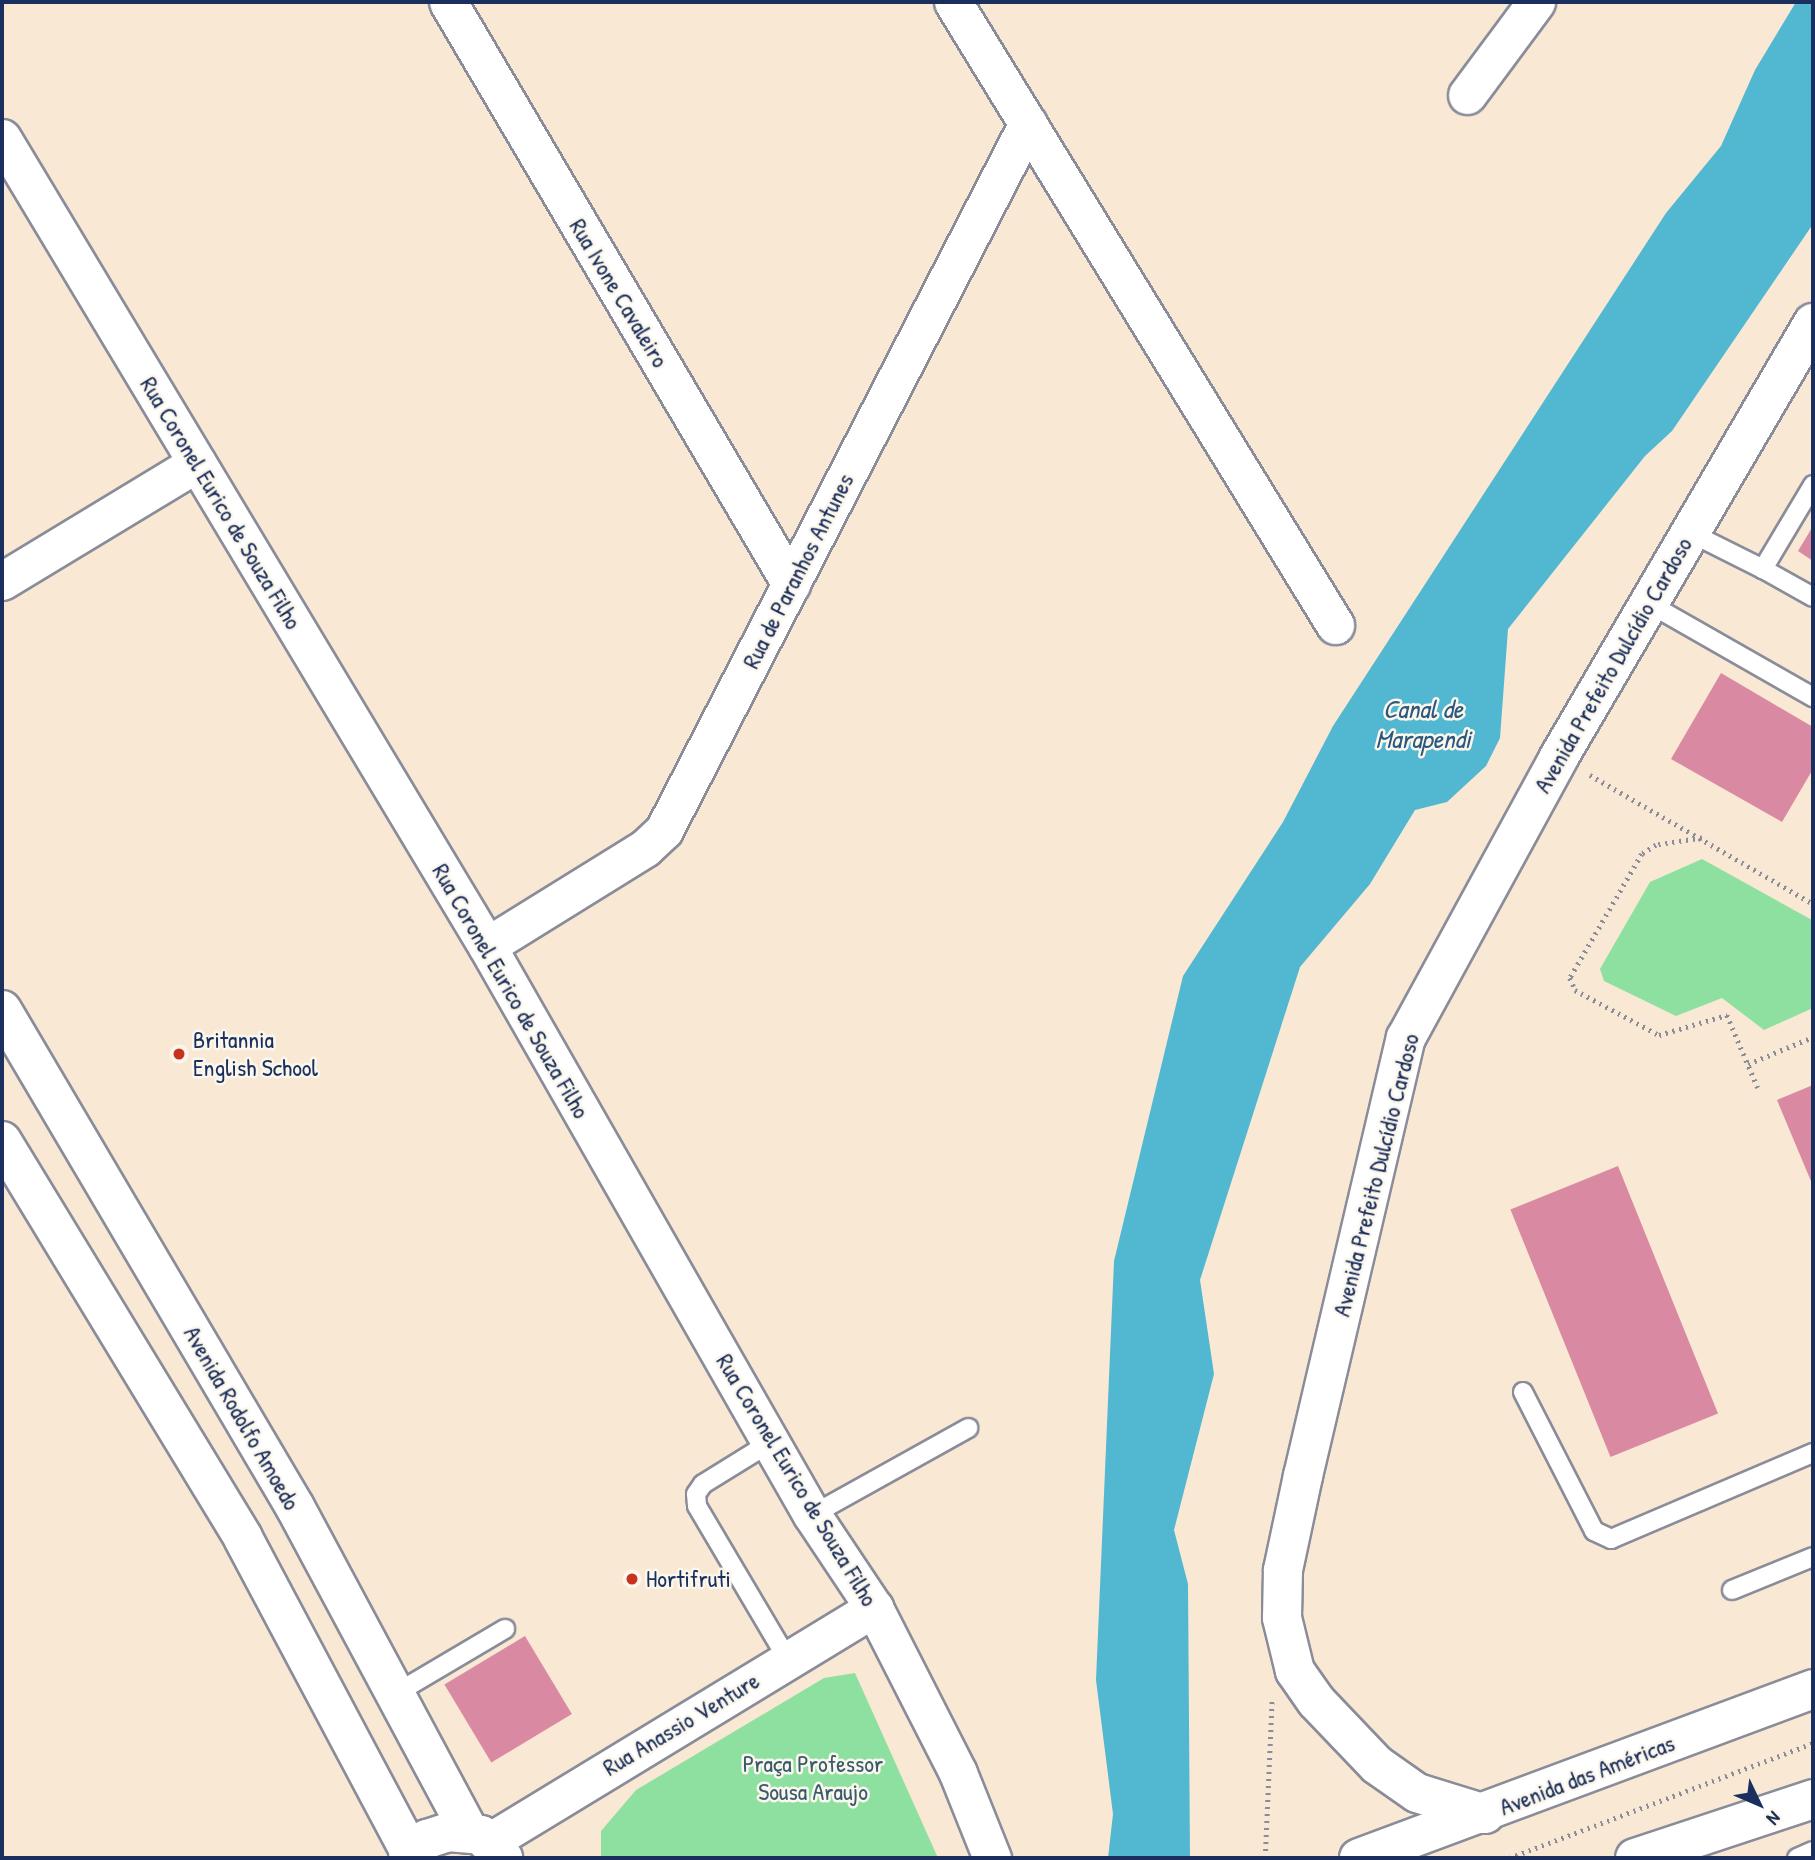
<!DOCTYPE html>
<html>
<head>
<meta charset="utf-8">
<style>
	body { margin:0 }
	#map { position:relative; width:1815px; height:1860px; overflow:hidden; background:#f8e8d4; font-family:"Patrick Hand",sans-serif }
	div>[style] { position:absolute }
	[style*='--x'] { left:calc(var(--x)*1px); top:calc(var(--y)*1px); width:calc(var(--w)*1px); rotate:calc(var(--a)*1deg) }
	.green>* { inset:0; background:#8ee0a0 }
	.water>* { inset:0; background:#52b7d1 }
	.building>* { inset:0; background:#d98aa2; transform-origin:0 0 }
	.path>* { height:4.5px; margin-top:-2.25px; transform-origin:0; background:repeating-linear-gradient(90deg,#8a8c99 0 2px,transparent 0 7px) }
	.roads { filter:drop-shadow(2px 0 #8a8c99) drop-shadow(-2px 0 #8a8c99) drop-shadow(0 2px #8a8c99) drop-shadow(0 -2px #8a8c99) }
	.lane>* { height:18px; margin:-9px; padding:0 9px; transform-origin:9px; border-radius:9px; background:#fff }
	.street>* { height:37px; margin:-18.5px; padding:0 18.5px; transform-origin:18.5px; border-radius:18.5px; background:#fff }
	.secondary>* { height:38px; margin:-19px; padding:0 19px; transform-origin:19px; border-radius:19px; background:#fff }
	.highway>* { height:38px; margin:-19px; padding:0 19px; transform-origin:19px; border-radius:19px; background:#fff }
	.dots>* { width:19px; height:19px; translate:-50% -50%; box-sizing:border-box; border:4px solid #fbf7ec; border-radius:50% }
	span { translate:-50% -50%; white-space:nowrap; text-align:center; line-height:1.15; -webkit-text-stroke:5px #fbf7ec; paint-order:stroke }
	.street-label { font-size:24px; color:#1b2f5e }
	.poi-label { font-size:24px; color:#1b2f5e }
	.left { translate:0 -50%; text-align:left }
	.park-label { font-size:24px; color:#385b6e }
	.water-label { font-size:26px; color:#2c5880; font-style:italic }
	.frame { position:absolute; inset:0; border:4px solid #1b2f5e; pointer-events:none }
	.north { position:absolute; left:1724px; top:1769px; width:70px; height:70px; -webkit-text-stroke:5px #fbf7ec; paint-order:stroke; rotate:134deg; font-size:19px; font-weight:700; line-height:28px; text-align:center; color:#1b2f5e }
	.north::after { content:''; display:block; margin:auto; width:24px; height:32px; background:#1b2f5e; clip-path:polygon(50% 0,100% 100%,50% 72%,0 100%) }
</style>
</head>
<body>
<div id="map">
	<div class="green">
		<div style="clip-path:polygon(1702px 859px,1812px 920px,1813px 1008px,1764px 1030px,1722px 998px,1676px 1016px,1604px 981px,1600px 969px,1650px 882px)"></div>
		<div style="clip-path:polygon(855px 1673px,938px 1858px,601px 1858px,601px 1831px,636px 1790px,824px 1678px)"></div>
	</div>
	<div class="water">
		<div style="clip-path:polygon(1796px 2px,1813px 2px,1813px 224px,1672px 431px,1645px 456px,1508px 629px,1500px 738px,1486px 766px,1447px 802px,1415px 810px,1370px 884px,1300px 967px,1200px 1280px,1214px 1374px,1174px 1530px,1188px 1584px,1190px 1858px,1108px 1858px,1113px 1814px,1096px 1680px,1114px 1261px,1183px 976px,1283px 822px,1333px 726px,1666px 213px,1721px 146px,1755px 70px)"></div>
	</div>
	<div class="building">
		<div style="clip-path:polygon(1813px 526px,1813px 561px,1798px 551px)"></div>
		<div style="clip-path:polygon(1721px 673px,1813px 727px,1813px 769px,1782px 822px,1671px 759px)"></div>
		<div style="clip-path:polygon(1813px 1085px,1813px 1186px,1777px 1100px)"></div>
		<div style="left:1618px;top:1166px;width:267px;height:116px;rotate:68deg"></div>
		<div style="left:525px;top:1636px;width:91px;height:94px;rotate:59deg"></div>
	</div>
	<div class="path">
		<div style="--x:1590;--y:775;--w:258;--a:30"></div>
		<div style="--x:1702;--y:838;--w:47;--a:171.3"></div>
		<div style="--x:1656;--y:845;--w:17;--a:147"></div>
		<div style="--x:1642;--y:854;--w:143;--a:120.1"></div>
		<div style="--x:1570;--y:978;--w:13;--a:67"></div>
		<div style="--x:1575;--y:990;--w:95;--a:28.2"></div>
		<div style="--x:1659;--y:1035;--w:71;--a:-16.4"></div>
		<div style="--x:1727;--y:1015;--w:79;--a:67"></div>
		<div style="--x:1748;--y:1064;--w:70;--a:-22.6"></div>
		<div style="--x:1265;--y:1858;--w:159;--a:-87.5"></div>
		<div style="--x:1509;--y:1858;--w:325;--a:-20.7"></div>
	</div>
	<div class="roads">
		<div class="lane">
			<div style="--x:1813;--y:485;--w:98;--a:120.8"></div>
			<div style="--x:1763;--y:569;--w:57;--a:29.2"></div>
			<div style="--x:1689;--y:532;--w:83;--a:26.6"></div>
			<div style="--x:1648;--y:603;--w:190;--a:29.7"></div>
			<div style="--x:1523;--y:1392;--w:156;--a:62.9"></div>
			<div style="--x:1594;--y:1531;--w:19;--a:25"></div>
			<div style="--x:1611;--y:1539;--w:220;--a:-23.1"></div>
			<div style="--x:771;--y:1442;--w:80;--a:148.3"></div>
			<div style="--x:703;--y:1484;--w:12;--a:125"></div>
			<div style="--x:696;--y:1494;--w:12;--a:85"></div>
			<div style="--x:697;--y:1506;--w:179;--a:59.4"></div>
			<div style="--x:812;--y:1515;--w:179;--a:-29.1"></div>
			<div style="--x:1732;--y:1590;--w:87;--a:-22.2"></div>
			<div style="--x:395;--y:1694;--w:128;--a:-30.6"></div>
			<div style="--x:1797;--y:1858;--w:17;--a:-24"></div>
		</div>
		<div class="street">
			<div style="--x:448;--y:2;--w:676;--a:59.49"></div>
			<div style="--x:953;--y:2;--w:731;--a:58.48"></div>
			<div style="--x:1467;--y:95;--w:116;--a:-53.4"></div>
			<div style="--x:2;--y:138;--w:942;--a:59.03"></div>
			<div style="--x:487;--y:946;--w:655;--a:60.27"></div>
			<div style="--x:812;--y:1515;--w:112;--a:56.3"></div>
			<div style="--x:874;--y:1608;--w:185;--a:63"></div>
			<div style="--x:958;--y:1773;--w:92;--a:68.2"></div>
			<div style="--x:2;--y:581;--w:228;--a:-31.2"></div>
			<div style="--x:487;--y:946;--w:186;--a:-31.8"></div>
			<div style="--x:645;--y:848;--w:26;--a:-43"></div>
			<div style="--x:664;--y:830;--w:795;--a:-62.76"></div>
			<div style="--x:489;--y:1842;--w:451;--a:-31.3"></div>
		</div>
		<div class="secondary">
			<div style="--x:2;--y:1010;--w:577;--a:59.48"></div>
			<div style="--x:295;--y:1507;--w:369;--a:61.8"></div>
			<div style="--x:2;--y:1141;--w:464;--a:58.7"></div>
			<div style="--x:243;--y:1538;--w:358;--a:62"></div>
			<div style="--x:1485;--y:1814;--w:71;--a:-162.8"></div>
			<div style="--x:1417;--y:1793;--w:49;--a:-145"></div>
			<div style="--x:1377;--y:1765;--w:88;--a:-133.6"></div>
			<div style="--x:1316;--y:1701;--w:37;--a:-125"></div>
			<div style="--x:1295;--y:1671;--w:55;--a:-103.8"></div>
			<div style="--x:1282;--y:1618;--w:48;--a:-88.8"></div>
			<div style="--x:1283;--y:1570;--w:96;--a:-78"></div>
			<div style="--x:1303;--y:1476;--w:450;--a:-76.8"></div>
			<div style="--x:1406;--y:1038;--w:320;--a:-61.4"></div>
			<div style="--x:1559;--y:757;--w:503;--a:-59.66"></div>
			<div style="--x:408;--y:1858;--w:27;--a:-45"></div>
			<div style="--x:427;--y:1839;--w:22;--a:-18"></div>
			<div style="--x:448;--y:1832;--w:33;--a:5"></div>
			<div style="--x:481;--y:1835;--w:32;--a:46"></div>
			<div style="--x:1359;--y:1858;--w:484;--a:-20.4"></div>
		</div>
		<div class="highway">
			<div style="--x:1635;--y:1858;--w:188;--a:-18.3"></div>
		</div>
	</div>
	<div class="dots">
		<div style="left:179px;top:1054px;background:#c8321e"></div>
		<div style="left:632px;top:1579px;background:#c8321e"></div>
	</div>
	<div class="street-label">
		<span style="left:619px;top:293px;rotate:59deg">Rua Ivone Cavaleiro</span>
		<span style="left:221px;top:503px;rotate:59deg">Rua Coronel Eurico de Souza Filho</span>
		<span style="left:798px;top:571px;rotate:-63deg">Rua de Paranhos Antunes</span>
		<span style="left:1613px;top:665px;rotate:-60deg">Avenida Prefeito Dulcídio Cardoso</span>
		<span style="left:511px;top:991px;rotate:60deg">Rua Coronel Eurico de Souza Filho</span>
		<span style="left:1376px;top:1175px;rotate:-76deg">Avenida Prefeito Dulcídio Cardoso</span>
		<span style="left:242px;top:1418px;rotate:60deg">Avenida Rodolfo Amoedo</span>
		<span style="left:797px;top:1480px;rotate:59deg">Rua Coronel Eurico de Souza Filho</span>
		<span style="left:681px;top:1724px;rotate:-31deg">Rua Anassio Venture</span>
		<span style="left:1587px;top:1775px;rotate:-21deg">Avenida das Américas</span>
	</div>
	<div class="poi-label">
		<span class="left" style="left:193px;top:1054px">Britannia<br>English School</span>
		<span class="left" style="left:646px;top:1579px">Hortifruti</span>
	</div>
	<div class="park-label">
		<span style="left:813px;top:1778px">Praça Professor<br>Sousa Araujo</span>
	</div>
	<div class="water-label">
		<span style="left:1423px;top:724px">Canal de<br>Marapendi</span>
	</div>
	<div class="frame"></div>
	<div class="north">N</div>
</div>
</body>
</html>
